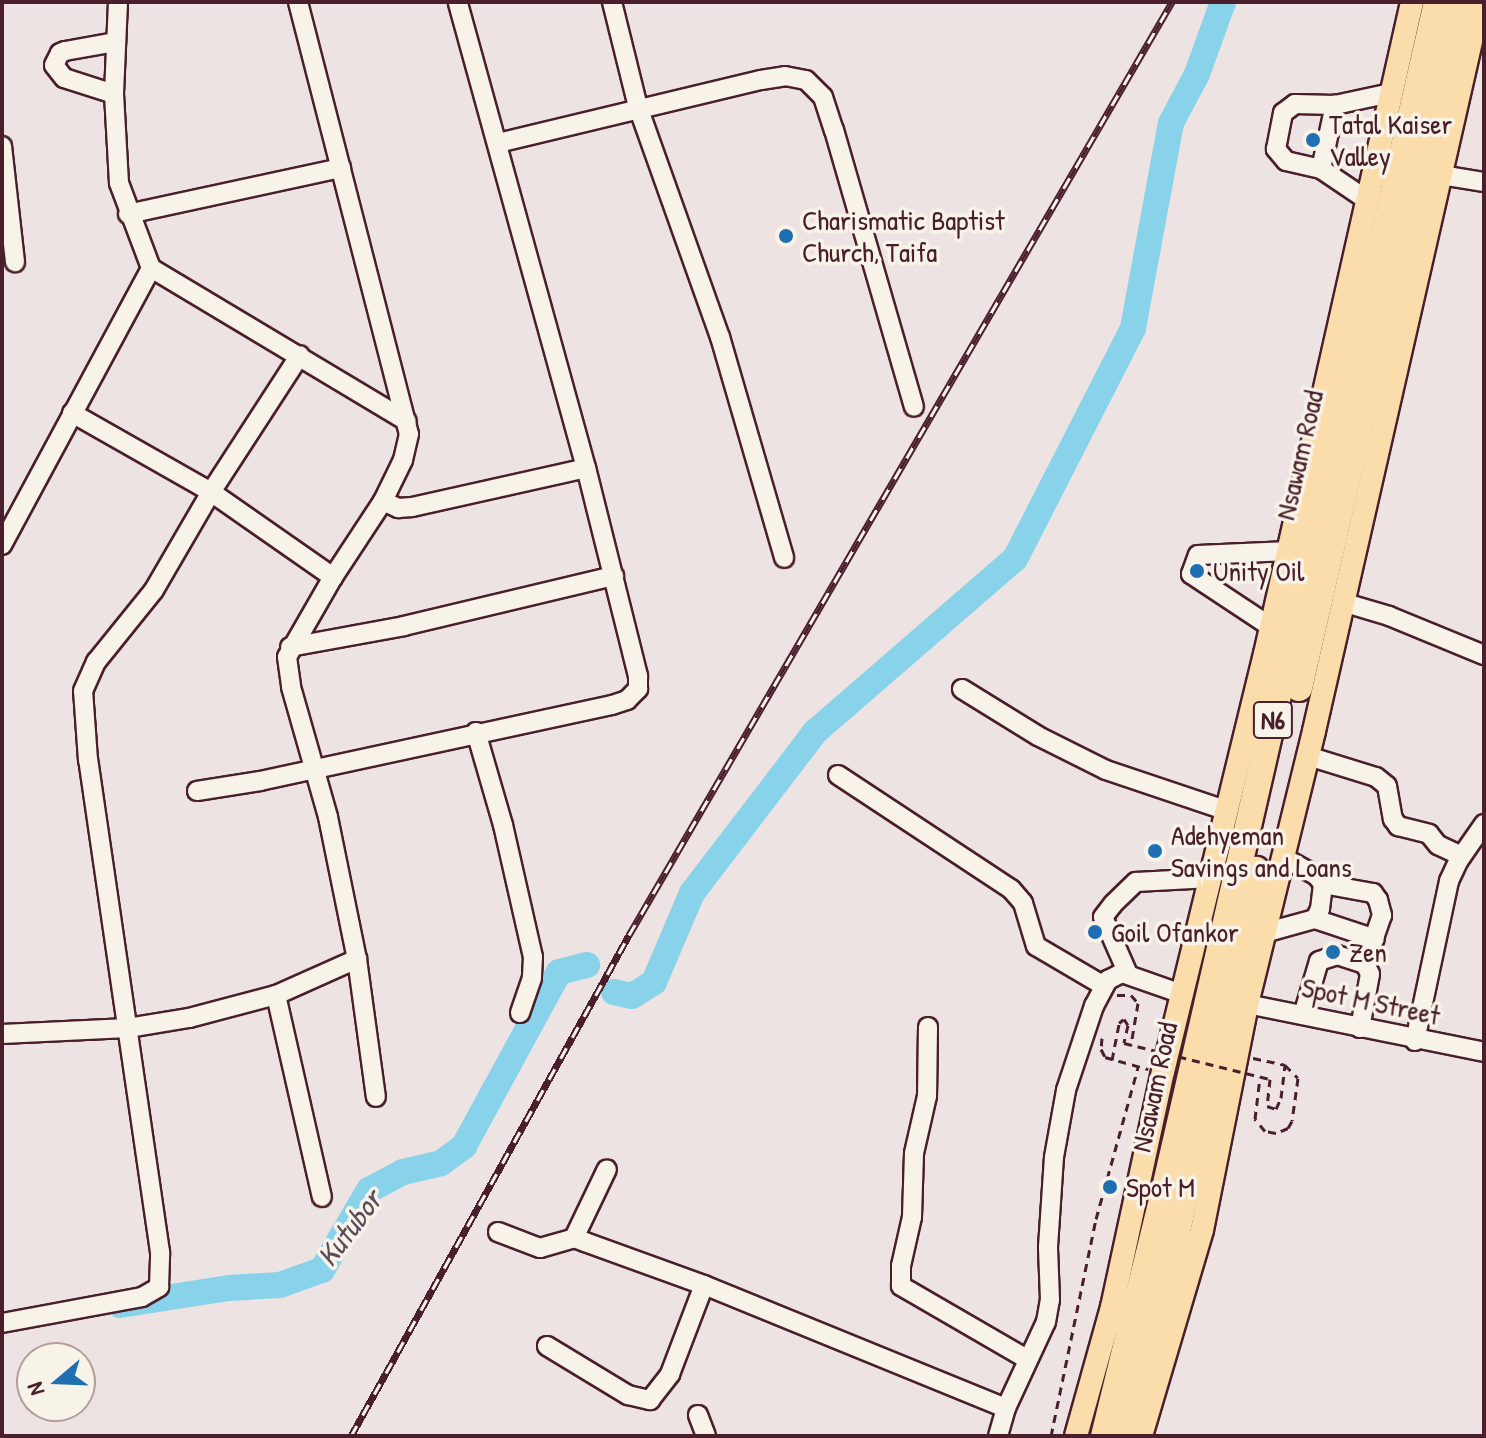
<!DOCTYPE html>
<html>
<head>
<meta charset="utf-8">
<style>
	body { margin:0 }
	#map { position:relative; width:1486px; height:1438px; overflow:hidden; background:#ede3e3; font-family:"Patrick Hand",sans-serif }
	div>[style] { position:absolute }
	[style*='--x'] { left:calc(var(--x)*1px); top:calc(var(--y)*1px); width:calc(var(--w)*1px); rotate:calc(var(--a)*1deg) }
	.river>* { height:26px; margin:-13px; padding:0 13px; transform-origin:13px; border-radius:13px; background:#89d3ea }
	.path>* { height:3px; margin-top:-1.5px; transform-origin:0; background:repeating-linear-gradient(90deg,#4a1f2b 0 8px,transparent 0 14px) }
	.roads { filter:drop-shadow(2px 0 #4a1f2b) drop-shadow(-2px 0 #4a1f2b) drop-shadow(0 2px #4a1f2b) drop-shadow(0 -2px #4a1f2b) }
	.minor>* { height:18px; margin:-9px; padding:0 9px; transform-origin:9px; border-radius:9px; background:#f7f3e8 }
	.major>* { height:22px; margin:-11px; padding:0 11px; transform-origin:11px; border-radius:11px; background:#faddab }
	.highway>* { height:26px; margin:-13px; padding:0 13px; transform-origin:13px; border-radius:13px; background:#faddab }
	.rail>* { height:7px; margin-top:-3.5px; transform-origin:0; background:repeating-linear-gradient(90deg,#f7f3e8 0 12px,#4a1f2b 0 24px); box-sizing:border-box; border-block:2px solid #4a1f2b }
	.path-bridge>* { height:3px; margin-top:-1.5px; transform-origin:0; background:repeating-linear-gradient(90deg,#4a1f2b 0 8px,transparent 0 14px) }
	.dots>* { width:22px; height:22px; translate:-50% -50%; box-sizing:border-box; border:4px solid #f7f3e8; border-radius:50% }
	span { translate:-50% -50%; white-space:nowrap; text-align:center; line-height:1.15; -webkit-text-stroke:7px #f7f3e8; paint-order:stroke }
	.shield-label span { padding:2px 6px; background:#f7f3e8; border:2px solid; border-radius:6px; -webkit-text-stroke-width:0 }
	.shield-label { font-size:26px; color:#4a1f2b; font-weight:700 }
	.poi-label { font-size:28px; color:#4a1f2b }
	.left { translate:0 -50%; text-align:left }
	.street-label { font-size:28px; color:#4a1f2b }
	.water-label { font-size:30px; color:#5a4c5b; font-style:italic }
	.frame { position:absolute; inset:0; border:4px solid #4a1f2b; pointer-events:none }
	.north { position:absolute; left:16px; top:1342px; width:80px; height:80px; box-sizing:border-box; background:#f7f3e8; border:2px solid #b29e9c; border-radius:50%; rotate:251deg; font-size:22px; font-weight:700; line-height:32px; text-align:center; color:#4a1f2b }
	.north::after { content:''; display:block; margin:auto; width:28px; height:36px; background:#1f6fb2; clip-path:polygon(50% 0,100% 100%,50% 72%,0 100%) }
</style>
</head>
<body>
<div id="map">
	<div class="river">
		<div style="--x:614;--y:992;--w:18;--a:13"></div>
		<div style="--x:632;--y:996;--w:26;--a:-32"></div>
		<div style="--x:654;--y:982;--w:97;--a:-66.9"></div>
		<div style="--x:692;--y:893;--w:203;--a:-52.6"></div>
		<div style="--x:815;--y:732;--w:264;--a:-40.9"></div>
		<div style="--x:1015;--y:559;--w:259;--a:-62.9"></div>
		<div style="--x:1133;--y:328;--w:208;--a:-79.5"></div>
		<div style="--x:1171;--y:123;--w:55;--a:-62"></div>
		<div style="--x:1197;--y:74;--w:77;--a:-70.1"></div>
		<div style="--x:120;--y:1305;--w:110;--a:-8.9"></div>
		<div style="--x:229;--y:1288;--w:51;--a:-3.4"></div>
		<div style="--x:280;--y:1285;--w:45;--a:-19.7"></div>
		<div style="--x:322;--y:1270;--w:93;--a:-59.6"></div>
		<div style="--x:369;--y:1190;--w:38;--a:-28"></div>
		<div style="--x:403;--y:1172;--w:39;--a:-13"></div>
		<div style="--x:441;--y:1163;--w:29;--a:-36"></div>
		<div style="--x:464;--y:1146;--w:198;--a:-61.4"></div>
		<div style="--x:559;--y:972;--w:29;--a:-14"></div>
	</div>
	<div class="path">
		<div style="--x:1117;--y:995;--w:14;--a:0"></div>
		<div style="--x:1131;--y:995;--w:11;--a:49"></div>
		<div style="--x:1138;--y:1003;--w:43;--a:99.5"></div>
		<div style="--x:1102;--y:1038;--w:11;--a:95"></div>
		<div style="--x:1101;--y:1049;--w:9;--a:63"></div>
		<div style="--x:1105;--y:1057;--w:45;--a:15.6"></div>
		<div style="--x:1253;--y:1058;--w:33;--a:12"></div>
		<div style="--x:1285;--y:1065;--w:18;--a:45"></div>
		<div style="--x:1298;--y:1078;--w:43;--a:97.9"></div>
		<div style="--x:1292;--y:1121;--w:8;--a:120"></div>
		<div style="--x:1288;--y:1128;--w:13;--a:157"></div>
		<div style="--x:1276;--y:1133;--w:11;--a:-170"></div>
		<div style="--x:1265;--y:1131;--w:16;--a:-130"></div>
		<div style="--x:1255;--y:1119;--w:42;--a:-83.2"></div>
		<div style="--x:1112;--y:1060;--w:38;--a:-79"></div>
		<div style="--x:1119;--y:1023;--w:6;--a:-39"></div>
		<div style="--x:1124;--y:1019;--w:7;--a:56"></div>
		<div style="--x:1128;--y:1025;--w:18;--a:103"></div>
		<div style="--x:1270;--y:1079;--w:27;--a:96"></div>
		<div style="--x:1267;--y:1106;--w:9;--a:18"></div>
		<div style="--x:1276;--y:1109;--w:12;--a:-66"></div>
		<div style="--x:1281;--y:1098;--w:33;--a:-83"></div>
		<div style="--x:1051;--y:1436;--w:222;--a:-78.3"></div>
		<div style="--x:1096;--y:1219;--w:157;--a:-74.5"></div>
	</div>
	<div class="roads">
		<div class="minor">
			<div style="--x:118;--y:2;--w:92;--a:92.5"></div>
			<div style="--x:114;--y:94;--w:89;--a:86.8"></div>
			<div style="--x:119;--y:183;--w:91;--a:69.4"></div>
			<div style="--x:151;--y:268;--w:298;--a:30.9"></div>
			<div style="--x:298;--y:2;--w:446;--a:75.6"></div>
			<div style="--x:409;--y:434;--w:27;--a:103"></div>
			<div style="--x:403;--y:460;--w:46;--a:116"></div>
			<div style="--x:383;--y:501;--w:91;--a:123.3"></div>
			<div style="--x:333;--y:577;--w:92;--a:119.9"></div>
			<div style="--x:287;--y:657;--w:30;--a:82"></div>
			<div style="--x:291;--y:687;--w:135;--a:74.1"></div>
			<div style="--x:328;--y:817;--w:145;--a:78.5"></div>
			<div style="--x:357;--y:959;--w:139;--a:82.2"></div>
			<div style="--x:612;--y:2;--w:108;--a:76.1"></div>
			<div style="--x:638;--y:107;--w:244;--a:70.4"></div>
			<div style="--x:720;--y:337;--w:230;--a:73.8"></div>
			<div style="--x:114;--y:94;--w:52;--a:-162.3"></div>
			<div style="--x:64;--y:78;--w:16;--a:-128"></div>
			<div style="--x:54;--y:65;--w:13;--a:-63"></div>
			<div style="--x:60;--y:53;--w:5;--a:-22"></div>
			<div style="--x:65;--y:51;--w:52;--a:-10"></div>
			<div style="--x:498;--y:143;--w:270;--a:-13.5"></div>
			<div style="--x:761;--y:80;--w:24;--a:-9"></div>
			<div style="--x:785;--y:76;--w:21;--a:11"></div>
			<div style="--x:806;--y:80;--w:24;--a:45"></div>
			<div style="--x:823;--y:97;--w:35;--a:72"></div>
			<div style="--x:834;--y:130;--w:288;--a:73.9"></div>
			<div style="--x:2;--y:146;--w:117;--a:83.6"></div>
			<div style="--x:1321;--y:169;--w:36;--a:-167"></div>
			<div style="--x:1286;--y:161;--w:16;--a:-130"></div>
			<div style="--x:1276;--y:149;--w:37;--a:-79"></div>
			<div style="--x:1283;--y:113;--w:15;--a:-37"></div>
			<div style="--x:1295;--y:104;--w:40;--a:1.4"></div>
			<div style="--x:1441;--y:175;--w:44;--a:9.2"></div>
			<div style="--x:1367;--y:200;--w:55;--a:-146"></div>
			<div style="--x:1321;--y:169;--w:66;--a:-77.7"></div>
			<div style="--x:1335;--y:105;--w:57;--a:-12.1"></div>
			<div style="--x:128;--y:214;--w:218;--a:-12.2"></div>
			<div style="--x:72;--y:413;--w:160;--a:29.6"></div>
			<div style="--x:211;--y:492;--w:149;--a:34.9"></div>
			<div style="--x:383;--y:501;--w:17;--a:25"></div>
			<div style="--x:398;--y:508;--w:14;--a:-4"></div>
			<div style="--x:412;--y:507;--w:178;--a:-12.6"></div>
			<div style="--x:2;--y:545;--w:315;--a:-61.7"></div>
			<div style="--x:1342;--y:602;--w:49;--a:16.6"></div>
			<div style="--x:1389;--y:616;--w:103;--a:22.3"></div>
			<div style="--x:1271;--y:627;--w:96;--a:-146.5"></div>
			<div style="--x:1191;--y:574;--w:20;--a:-70"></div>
			<div style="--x:1198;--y:555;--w:91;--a:-2.5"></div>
			<div style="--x:290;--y:647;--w:116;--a:-10.4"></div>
			<div style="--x:404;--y:626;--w:216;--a:-13.4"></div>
			<div style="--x:962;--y:689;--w:89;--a:31.7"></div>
			<div style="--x:1038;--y:736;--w:76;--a:26.6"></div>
			<div style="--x:1106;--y:770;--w:129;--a:18.6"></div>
			<div style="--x:476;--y:732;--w:97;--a:73.8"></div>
			<div style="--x:503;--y:825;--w:135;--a:77.2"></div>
			<div style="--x:533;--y:957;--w:21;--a:93"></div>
			<div style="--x:532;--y:978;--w:37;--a:109"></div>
			<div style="--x:1308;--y:756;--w:71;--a:17.2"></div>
			<div style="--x:1376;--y:777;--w:14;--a:39"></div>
			<div style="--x:1387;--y:786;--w:34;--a:80"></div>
			<div style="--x:1393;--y:819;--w:9;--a:54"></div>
			<div style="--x:1398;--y:826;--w:32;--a:14"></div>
			<div style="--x:1429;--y:834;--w:14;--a:51"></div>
			<div style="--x:1438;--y:845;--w:26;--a:25"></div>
			<div style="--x:838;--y:775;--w:207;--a:33.4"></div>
			<div style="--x:1011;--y:889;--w:18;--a:49"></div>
			<div style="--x:1023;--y:903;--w:45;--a:73.2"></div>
			<div style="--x:1036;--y:946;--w:79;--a:30.5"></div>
			<div style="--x:197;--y:791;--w:64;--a:-9"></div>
			<div style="--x:260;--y:781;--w:360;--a:-12.2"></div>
			<div style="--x:612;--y:705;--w:16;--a:-18"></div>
			<div style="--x:627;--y:700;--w:16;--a:-45"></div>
			<div style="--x:638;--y:689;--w:13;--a:-90"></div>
			<div style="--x:638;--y:676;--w:214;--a:-104"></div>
			<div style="--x:586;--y:468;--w:483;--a:-105.4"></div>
			<div style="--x:1323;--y:884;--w:51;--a:10.2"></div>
			<div style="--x:1373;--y:893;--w:9;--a:54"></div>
			<div style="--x:1378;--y:900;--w:16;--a:75"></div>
			<div style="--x:1382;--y:915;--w:52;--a:109.1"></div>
			<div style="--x:1315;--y:919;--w:63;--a:18.4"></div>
			<div style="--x:1264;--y:933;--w:53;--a:-15.4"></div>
			<div style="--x:1315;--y:919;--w:11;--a:-63"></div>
			<div style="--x:1320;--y:909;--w:25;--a:-83"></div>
			<div style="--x:1323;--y:884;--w:10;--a:-127"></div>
			<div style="--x:1317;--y:876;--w:39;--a:-151"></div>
			<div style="--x:1128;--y:974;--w:62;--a:-113.7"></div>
			<div style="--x:1103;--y:917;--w:16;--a:-52"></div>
			<div style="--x:1113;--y:904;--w:32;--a:-44"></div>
			<div style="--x:1136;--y:882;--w:75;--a:-3.1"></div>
			<div style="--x:276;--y:995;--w:207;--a:77.2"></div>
			<div style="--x:1247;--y:1004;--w:242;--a:11.4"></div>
			<div style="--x:1303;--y:1015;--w:56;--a:-73.5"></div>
			<div style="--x:1319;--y:961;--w:19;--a:-18"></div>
			<div style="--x:1337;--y:955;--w:29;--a:18"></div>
			<div style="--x:1365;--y:964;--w:11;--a:63"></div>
			<div style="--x:1370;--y:974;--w:55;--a:100.5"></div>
			<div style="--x:928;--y:1027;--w:69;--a:90.8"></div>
			<div style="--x:927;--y:1096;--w:58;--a:102.8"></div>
			<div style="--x:914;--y:1153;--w:64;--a:91.8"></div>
			<div style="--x:912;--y:1217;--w:50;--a:102.7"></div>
			<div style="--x:901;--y:1266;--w:20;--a:90"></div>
			<div style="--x:901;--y:1286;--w:146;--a:30.1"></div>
			<div style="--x:2;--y:1034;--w:126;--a:-2.7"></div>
			<div style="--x:128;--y:1028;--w:62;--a:-9.3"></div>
			<div style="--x:189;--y:1018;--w:90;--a:-14.8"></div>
			<div style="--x:276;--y:995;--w:89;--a:-24"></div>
			<div style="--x:1415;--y:1041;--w:164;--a:-78"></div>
			<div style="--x:1449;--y:881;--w:23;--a:-65"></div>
			<div style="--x:1459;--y:860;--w:44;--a:-55.2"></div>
			<div style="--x:498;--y:1232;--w:45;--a:20.9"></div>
			<div style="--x:540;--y:1248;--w:35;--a:-16"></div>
			<div style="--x:574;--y:1238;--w:12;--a:20"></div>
			<div style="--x:585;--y:1242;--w:127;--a:19.9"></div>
			<div style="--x:704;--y:1285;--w:326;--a:22.2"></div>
			<div style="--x:574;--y:1238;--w:76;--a:-64.4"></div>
			<div style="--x:2;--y:1323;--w:142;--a:-10.5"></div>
			<div style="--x:142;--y:1297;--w:20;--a:-30"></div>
			<div style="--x:159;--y:1287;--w:35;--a:-88"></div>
			<div style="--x:160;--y:1252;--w:497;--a:-98.3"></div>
			<div style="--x:88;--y:760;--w:69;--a:-94.1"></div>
			<div style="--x:83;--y:691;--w:32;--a:-66"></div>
			<div style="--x:96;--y:662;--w:92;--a:-51.1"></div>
			<div style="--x:154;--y:590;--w:113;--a:-59.8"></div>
			<div style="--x:211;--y:492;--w:163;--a:-57"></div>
			<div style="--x:547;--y:1346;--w:95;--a:31.2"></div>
			<div style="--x:628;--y:1395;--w:23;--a:13"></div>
			<div style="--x:650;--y:1400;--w:33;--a:-52"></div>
			<div style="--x:670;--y:1374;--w:95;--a:-69.1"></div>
			<div style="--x:698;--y:1415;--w:22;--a:69"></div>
			<div style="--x:998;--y:1436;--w:29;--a:-74"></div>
			<div style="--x:1006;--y:1408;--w:95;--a:-65.1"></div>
			<div style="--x:1046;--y:1322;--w:22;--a:-80"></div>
			<div style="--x:1050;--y:1300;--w:53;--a:-92.2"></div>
			<div style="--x:1048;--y:1247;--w:90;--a:-86.2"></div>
			<div style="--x:1054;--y:1157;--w:68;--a:-79.8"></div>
			<div style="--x:1066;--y:1090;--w:89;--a:-71.6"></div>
			<div style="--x:1094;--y:1006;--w:30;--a:-62"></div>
			<div style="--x:1108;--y:980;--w:16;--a:-27"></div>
			<div style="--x:1122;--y:973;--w:64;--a:19.3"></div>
		</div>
		<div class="major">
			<div style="--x:1076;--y:1436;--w:134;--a:-74.4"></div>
			<div style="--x:1112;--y:1307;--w:240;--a:-77.8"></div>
			<div style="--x:1163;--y:1072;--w:430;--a:-76.3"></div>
			<div style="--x:1265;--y:654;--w:668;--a:-77.29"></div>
			<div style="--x:1141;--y:1436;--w:215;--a:-73.5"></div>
			<div style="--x:1202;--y:1230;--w:230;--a:-78.7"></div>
			<div style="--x:1247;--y:1004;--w:281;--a:-76.2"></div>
			<div style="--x:1314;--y:731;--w:748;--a:-77.17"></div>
		</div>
		<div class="highway">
			<div style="--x:1299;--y:688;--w:704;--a:-77.03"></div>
			<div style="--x:1104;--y:1436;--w:255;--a:-76.2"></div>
			<div style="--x:1165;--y:1188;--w:1217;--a:-77.08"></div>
			<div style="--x:1126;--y:1436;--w:201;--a:-75.9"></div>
			<div style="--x:1175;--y:1241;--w:380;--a:-77.7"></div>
		</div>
	</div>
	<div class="rail">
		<div style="--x:351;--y:1436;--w:573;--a:-60.97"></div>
		<div style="--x:629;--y:935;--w:1080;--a:-59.8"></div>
	</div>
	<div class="path-bridge">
		<div style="--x:1124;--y:1043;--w:150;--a:13.9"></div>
	</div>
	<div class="dots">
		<div style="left:1313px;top:140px;background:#1f6fb2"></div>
		<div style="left:786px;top:236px;background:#1f6fb2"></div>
		<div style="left:1197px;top:571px;background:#1f6fb2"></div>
		<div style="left:1155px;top:851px;background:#1f6fb2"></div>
		<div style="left:1095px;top:932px;background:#1f6fb2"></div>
		<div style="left:1333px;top:952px;background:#1f6fb2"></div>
		<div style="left:1110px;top:1187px;background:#1f6fb2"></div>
	</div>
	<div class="shield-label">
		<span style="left:1273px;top:720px">N6</span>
	</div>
	<div class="poi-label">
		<span class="left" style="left:1329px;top:140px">Tatal Kaiser<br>Valley</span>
		<span class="left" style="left:802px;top:236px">Charismatic Baptist<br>Church, Taifa</span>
		<span class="left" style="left:1213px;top:571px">Unity Oil</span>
		<span class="left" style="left:1171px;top:851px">Adehyeman<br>Savings and Loans</span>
		<span class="left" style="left:1111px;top:932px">Goil Ofankor</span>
		<span class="left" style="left:1349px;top:952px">Zen</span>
		<span class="left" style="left:1126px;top:1187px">Spot M</span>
	</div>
	<div class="street-label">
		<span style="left:1299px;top:455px;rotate:-77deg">Nsawam Road</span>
		<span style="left:1371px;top:1001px;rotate:12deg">Spot M Street</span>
		<span style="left:1154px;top:1087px;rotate:-78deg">Nsawam Road</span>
	</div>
	<div class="water-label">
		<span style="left:349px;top:1228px;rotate:-53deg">Kutubor</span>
	</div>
	<div class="frame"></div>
	<div class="north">N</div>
</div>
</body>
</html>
